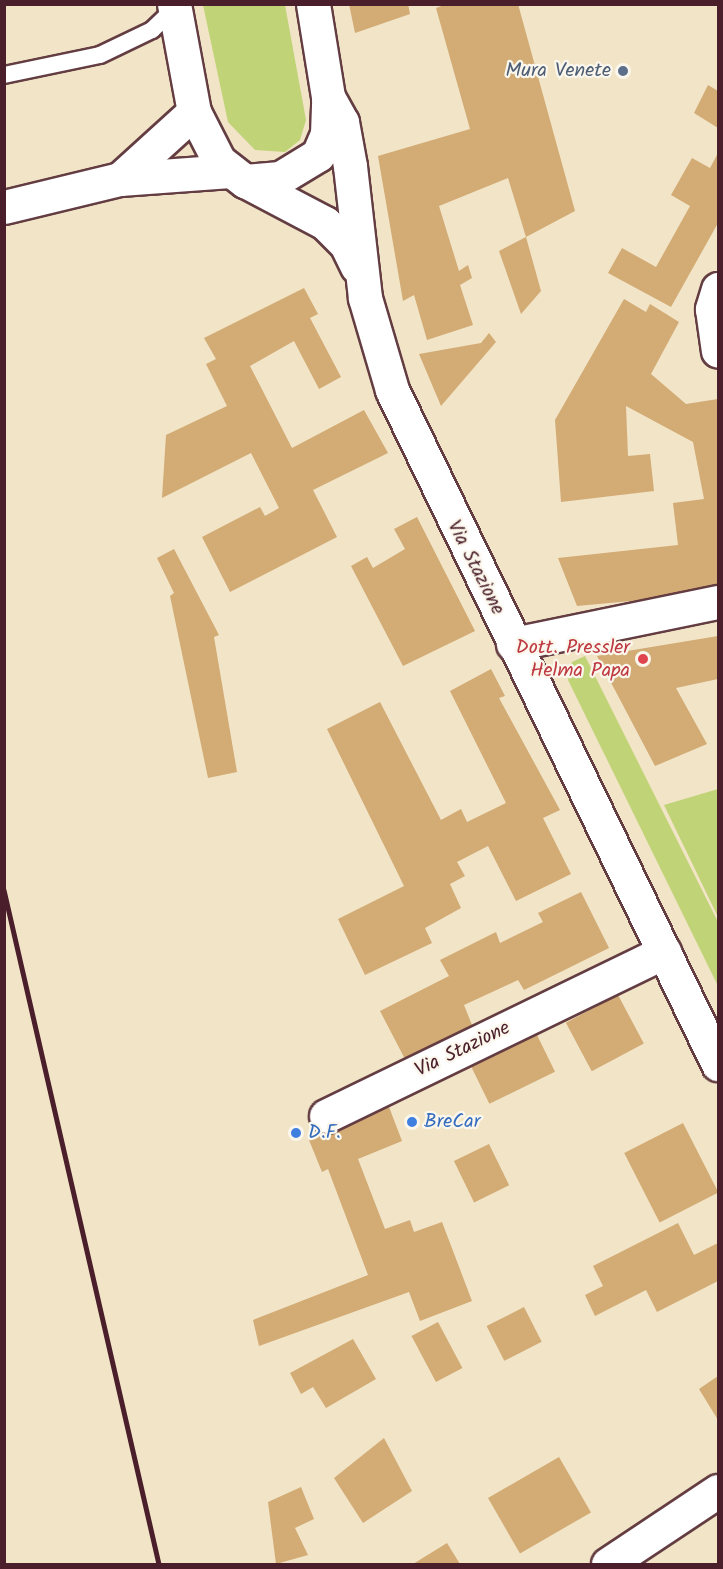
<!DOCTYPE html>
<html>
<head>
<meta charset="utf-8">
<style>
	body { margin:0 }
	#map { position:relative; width:723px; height:1569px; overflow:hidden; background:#f2e4c7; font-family:Kalam,sans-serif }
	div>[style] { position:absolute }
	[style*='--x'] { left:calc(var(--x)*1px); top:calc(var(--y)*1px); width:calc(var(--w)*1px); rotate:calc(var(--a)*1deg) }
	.green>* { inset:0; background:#c0d377 }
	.building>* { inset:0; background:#d2ab75; transform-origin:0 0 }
	.roads { filter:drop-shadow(2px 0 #633d42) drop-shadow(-2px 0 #633d42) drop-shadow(0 2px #633d42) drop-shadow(0 -2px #633d42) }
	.lane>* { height:16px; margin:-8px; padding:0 8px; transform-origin:8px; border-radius:8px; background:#fff }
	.street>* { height:33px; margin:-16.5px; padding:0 16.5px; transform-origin:16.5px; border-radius:16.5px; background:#fff }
	.secondary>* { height:33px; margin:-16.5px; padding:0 16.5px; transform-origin:16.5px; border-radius:16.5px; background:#fff }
	.rail>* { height:4.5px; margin:-2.25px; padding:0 2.25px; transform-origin:2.25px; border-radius:2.25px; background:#4a1f2b }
	.dots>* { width:16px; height:16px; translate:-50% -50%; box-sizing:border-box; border:3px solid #fbf7ec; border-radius:50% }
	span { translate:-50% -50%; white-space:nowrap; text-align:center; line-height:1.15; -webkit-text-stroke:4.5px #fbf7ec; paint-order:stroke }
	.service-label { font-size:20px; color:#4e5e75 }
	.right { translate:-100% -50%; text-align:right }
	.street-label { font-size:20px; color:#4a1f2b }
	.health-label { font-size:20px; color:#be3a42 }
	.shop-label { font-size:20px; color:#366cbe }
	.left { translate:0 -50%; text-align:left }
	.frame { position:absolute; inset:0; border:6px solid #4a1f2b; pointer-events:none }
</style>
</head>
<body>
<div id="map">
	<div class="green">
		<div style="clip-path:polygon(203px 5px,285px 5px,306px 120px,300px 140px,285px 152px,255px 150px,228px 122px)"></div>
		<div style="clip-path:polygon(585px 656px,718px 922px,718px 986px,568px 680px,572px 662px)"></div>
		<div style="clip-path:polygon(718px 789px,718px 917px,664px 805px)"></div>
	</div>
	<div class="building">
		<div style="clip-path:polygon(349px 4px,408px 4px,410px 14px,355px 33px)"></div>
		<div style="clip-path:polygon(447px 4px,518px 4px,575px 211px,526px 237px,508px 178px,439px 206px,459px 271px,468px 265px,472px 278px,460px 285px,473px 325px,427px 340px,414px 295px,403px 301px,378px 156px,470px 129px,436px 8px)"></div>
		<div style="clip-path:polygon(708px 85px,718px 91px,718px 128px,694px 113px)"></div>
		<div style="clip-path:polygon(718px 153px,718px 223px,671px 307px,608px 273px,622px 248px,656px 267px,690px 206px,671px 195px,692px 158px,710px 168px)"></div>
		<div style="clip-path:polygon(526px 237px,541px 291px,521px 314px,499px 251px)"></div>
		<div style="clip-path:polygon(304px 288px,318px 314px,310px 318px,341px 377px,319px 389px,294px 341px,250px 366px,292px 448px,364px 410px,388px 453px,313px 490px,337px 537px,230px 592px,202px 537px,260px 507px,265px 516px,279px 508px,251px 453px,162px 498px,166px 435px,227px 406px,206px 364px,216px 359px,204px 338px)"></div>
		<div style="clip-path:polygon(624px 299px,646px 312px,650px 304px,679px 322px,651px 374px,686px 404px,718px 399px,718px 593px,577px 606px,558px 558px,678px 545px,673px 503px,704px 499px,693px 442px,626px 406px,628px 456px,650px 454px,654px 491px,561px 502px,555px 420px)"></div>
		<div style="clip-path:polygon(489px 333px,496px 342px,441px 406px,419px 354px,481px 343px)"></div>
		<div style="clip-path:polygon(417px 517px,475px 631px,403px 666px,351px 566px,367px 557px,373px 568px,405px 549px,394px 529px)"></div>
		<div style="clip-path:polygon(174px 549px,219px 635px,214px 637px,237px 772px,208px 778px,170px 596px,174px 593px,157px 558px)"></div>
		<div style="clip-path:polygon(718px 636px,718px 679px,676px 688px,707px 744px,655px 766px,597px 656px)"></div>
		<div style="clip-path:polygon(491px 669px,505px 696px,499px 698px,560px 810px,543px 818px,571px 874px,516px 901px,488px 846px,457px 862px,465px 876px,450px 884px,461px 908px,425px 928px,432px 943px,365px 975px,338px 919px,404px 886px,327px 729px,380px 702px,441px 820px,461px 809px,467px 822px,506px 803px,450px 691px)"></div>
		<div style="clip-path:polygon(581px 892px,609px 948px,524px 990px,518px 980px,464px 1005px,474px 1030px,406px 1061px,380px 1011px,449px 976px,440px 960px,496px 932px,500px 943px,543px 922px,538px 913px)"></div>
		<div style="left:618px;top:995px;width:55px;height:59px;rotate:62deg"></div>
		<div style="left:537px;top:1035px;width:41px;height:73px;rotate:64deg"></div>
		<div style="clip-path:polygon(389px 1107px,402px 1141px,358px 1159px,385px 1229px,410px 1220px,414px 1232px,442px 1222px,472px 1301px,420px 1321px,409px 1292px,259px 1346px,253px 1320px,368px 1275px,328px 1169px,322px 1172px,309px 1140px)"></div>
		<div style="left:683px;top:1123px;width:78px;height:66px;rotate:63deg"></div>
		<div style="left:489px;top:1144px;width:46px;height:39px;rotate:64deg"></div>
		<div style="clip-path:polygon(678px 1223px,694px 1255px,718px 1243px,718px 1281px,657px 1312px,646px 1290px,595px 1316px,585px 1295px,603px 1286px,593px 1266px)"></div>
		<div style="left:524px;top:1307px;width:39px;height:42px;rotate:63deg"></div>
		<div style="left:438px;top:1322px;width:52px;height:30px;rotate:62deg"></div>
		<div style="clip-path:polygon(353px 1339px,376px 1379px,326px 1408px,313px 1387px,301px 1394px,290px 1373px)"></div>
		<div style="clip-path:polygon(718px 1376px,718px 1420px,699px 1389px)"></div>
		<div style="clip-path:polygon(384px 1438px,412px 1491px,363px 1523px,334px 1478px)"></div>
		<div style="left:559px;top:1457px;width:64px;height:82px;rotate:60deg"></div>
		<div style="clip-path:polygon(301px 1487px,314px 1519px,295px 1528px,308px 1555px,276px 1564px,268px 1502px)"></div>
		<div style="clip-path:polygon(447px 1543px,460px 1564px,413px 1564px)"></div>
	</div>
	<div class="roads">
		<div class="lane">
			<div style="--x:4;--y:75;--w:98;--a:-11.8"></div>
			<div style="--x:100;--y:55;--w:58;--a:-25.7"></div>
			<div style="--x:152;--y:30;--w:30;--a:-44"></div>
		</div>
		<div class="street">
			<div style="--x:718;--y:289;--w:21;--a:107"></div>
			<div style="--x:712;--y:309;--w:42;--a:81.9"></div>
			<div style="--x:513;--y:644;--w:209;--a:-11.6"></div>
			<div style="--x:326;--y:1116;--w:376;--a:-25.9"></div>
			<div style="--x:608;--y:1564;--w:132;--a:-33.6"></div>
		</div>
		<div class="secondary">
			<div style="--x:174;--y:4;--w:110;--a:79.5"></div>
			<div style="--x:194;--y:112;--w:55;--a:63"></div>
			<div style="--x:219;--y:161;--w:33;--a:38"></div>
			<div style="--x:245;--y:181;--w:90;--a:27.7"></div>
			<div style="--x:325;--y:223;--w:30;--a:45"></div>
			<div style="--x:346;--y:244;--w:25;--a:64"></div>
			<div style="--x:313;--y:4;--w:94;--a:80.8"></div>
			<div style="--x:328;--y:97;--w:29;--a:61"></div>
			<div style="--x:342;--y:122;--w:45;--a:79.7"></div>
			<div style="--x:350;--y:166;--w:133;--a:83.5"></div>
			<div style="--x:365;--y:298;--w:96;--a:73.6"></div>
			<div style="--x:392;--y:390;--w:749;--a:64.19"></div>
			<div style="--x:120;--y:179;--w:100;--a:-42.2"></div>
			<div style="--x:245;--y:181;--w:35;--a:-5"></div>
			<div style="--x:280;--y:178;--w:44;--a:-31.2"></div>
			<div style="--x:318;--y:155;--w:23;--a:-67"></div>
			<div style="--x:327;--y:134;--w:34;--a:-88"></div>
			<div style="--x:4;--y:207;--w:119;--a:-13.6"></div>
			<div style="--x:120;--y:179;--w:110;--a:-4.2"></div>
		</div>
	</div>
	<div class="rail">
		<div style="--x:4;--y:890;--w:692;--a:77.05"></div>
	</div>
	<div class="dots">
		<div style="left:623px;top:71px;background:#5c6f8a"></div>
		<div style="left:643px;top:659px;background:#e0444e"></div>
		<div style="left:412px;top:1122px;background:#3f7fe0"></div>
		<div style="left:296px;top:1133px;background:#3f7fe0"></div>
	</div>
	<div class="service-label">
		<span class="right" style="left:611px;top:71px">Mura Venete</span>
	</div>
	<div class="street-label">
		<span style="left:475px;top:568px;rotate:63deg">Via Stazione</span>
		<span style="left:463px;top:1050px;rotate:-26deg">Via Stazione</span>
	</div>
	<div class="health-label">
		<span class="right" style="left:630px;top:660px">Dott. Pressler<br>Helma Papa</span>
	</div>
	<div class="shop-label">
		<span class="left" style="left:424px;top:1122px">BreCar</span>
		<span class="left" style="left:308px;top:1133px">D.F.</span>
	</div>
	<div class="frame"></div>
</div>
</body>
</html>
